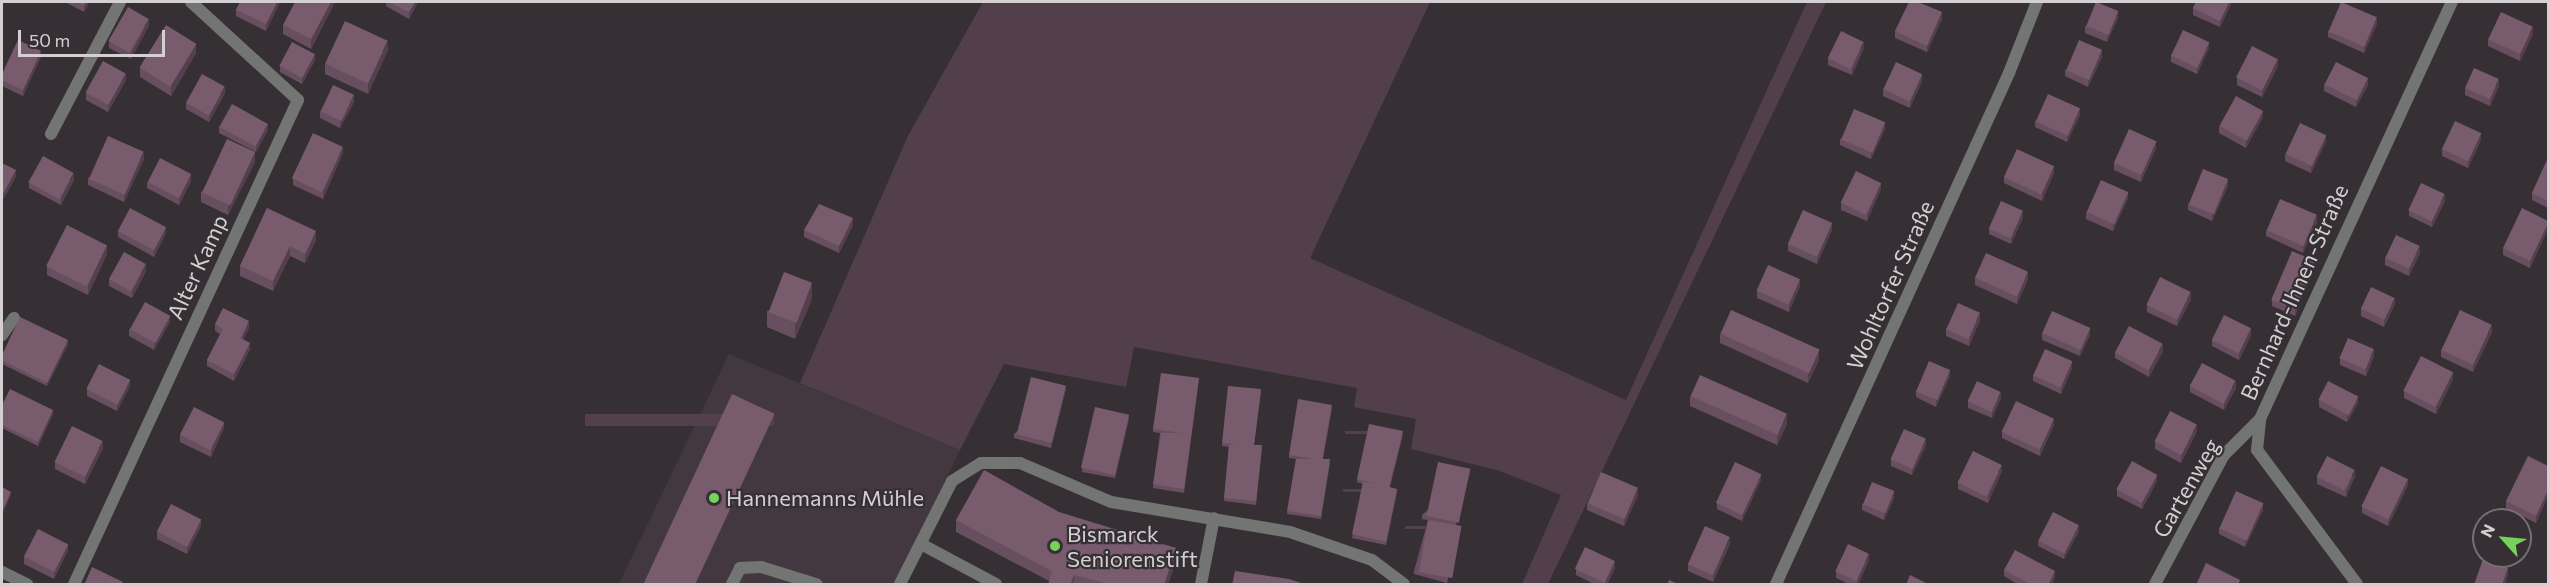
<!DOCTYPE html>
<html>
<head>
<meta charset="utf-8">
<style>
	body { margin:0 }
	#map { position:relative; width:2550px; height:586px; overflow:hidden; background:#363034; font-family:Commissioner,sans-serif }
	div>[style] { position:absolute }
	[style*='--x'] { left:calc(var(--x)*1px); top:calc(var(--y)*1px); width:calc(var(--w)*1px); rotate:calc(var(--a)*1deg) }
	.built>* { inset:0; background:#443840 }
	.green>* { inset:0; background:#533f4b }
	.minor>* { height:12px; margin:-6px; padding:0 6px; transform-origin:6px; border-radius:6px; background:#737573 }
	.tertiary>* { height:12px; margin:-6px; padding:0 6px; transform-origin:6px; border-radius:6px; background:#737573 }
	.wall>* { inset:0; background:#674f5f }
	.shaded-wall>* { inset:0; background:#54404d; transform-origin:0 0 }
	.building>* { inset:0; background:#785c6e; transform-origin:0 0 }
	.dots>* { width:16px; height:16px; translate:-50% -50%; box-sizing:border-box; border:3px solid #363034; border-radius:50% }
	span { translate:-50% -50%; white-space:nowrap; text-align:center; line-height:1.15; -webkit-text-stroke:4.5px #363034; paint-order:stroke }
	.street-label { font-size:22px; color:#d4d0d2 }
	.poi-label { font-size:22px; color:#d4d0d2 }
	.left { translate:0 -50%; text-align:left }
	.frame { position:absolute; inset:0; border:3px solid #d4d0d2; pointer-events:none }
	.north { position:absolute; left:2472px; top:508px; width:60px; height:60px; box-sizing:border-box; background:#363034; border:2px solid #757073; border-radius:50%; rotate:297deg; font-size:16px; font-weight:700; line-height:24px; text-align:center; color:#d4d0d2 }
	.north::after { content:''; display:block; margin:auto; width:21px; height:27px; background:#75d25a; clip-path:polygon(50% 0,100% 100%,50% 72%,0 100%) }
	.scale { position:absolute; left:18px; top:30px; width:147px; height:27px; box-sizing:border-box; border:3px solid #d4d0d2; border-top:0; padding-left:8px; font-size:18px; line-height:21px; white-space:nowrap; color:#d4d0d2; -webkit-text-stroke:4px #363034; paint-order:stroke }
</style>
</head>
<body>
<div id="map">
	<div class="built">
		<div style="clip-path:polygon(729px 354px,960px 450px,895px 584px,619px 584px)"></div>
	</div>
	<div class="green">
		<div style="clip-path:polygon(983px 2px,1430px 2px,1310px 258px,1626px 400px,1807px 2px,1826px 2px,1548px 584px,1522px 584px,1561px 495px,1497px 470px,1411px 449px,1416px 419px,1354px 407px,1357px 388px,1134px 347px,1126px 387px,1004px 364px,960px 450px,800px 383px,908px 136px)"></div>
	</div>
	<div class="minor">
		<div style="--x:51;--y:134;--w:149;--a:-62.4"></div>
		<div style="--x:2;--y:335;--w:21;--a:-55"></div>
		<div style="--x:921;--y:544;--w:85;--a:28.1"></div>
		<div style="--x:2;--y:572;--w:28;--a:26"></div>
		<div style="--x:74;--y:584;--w:533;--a:-65.16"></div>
		<div style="--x:298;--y:100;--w:145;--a:-137.5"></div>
		<div style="--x:732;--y:584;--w:18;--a:-63"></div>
		<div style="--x:740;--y:568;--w:21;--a:-3"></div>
		<div style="--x:761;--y:567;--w:58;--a:17.2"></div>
		<div style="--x:900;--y:584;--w:115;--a:-63.2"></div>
		<div style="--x:952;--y:481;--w:34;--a:-32"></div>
		<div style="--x:981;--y:463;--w:39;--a:0"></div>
		<div style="--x:1020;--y:463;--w:99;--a:23.2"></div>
		<div style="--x:1111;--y:502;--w:181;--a:9.5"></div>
		<div style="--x:1290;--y:532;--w:87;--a:18.9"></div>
		<div style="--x:1372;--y:560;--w:40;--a:37"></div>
		<div style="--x:1201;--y:584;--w:67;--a:-78.9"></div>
		<div style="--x:2155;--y:584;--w:146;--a:-61.9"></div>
		<div style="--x:2224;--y:455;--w:51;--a:-45"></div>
		<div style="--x:2357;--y:584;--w:167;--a:-126.7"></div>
		<div style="--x:2257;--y:450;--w:31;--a:-84"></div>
		<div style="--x:2260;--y:419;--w:459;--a:-65.3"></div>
	</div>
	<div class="tertiary">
		<div style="--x:1776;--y:584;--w:562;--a:-65.49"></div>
		<div style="--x:2009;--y:73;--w:76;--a:-68.5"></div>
	</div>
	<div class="wall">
		<div style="clip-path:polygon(65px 2px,89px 2px,84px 12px)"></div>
		<div style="clip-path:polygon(240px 2px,280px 2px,266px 31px,236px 16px,236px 10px)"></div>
		<div style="clip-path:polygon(335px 2px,311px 49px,283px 34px,283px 25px)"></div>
		<div style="clip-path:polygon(386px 2px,418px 2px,409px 19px,386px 6px)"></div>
		<div style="clip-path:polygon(2196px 2px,2232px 2px,2220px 27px,2193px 15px,2193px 8px)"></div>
		<div style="clip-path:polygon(2118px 18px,2107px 42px,2085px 33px,2085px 26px)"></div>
		<div style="clip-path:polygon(1942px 19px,1927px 52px,1895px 38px,1895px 31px)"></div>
		<div style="clip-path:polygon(2377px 24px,2364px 53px,2328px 37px,2328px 31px)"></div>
		<div style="clip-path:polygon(149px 25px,131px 59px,109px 48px,109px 41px)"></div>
		<div style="clip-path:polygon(2533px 34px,2520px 61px,2488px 46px,2488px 39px)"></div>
		<div style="clip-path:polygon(1864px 48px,1852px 75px,1828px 65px,1828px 58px)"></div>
		<div style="clip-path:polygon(2209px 48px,2197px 74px,2171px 62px,2171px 55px)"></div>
		<div style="clip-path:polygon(388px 50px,368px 94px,325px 74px,325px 64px)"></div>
		<div style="clip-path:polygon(196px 53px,171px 96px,140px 77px,140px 68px)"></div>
		<div style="clip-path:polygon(41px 57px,23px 96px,2px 86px,2px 74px)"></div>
		<div style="clip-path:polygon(2102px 57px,2088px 87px,2065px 76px,2065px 70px)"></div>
		<div style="clip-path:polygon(315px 60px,302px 84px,280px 72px,280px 66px)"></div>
		<div style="clip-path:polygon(2278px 66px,2262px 97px,2237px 85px,2237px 78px)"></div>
		<div style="clip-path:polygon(126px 80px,108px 112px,86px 100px,86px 93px)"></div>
		<div style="clip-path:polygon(1922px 81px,1910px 108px,1883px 96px,1883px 89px)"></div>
		<div style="clip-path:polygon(2324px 84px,2368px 85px,2356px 107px,2324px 91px)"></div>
		<div style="clip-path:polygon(2499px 86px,2490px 106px,2465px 95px,2465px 88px)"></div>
		<div style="clip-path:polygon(225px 93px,209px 122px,186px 109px,186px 103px)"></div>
		<div style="clip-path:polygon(354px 102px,340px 128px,320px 118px,320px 111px)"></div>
		<div style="clip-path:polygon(2080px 115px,2067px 142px,2035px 127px,2035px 121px)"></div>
		<div style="clip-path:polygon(2263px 117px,2246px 148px,2219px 133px,2219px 126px)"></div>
		<div style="clip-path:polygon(219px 126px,268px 130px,256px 152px,219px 133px)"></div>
		<div style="clip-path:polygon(1885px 129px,1871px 159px,1840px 145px,1840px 139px)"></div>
		<div style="clip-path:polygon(2481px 140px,2468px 168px,2442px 156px,2442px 149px)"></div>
		<div style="clip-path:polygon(2326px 141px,2311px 173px,2285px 161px,2285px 154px)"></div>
		<div style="clip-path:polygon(2156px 148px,2141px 182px,2114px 170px,2114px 163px)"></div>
		<div style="clip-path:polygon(343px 153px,323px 199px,293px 185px,293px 179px)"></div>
		<div style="clip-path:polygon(2548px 158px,2548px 208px,2532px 200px,2532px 193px)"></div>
		<div style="clip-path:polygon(144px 159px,124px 202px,88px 185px,88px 178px)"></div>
		<div style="clip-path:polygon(255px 162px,228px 215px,201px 202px,201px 192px)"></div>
		<div style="clip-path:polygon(2054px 173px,2042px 201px,2004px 183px,2004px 177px)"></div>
		<div style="clip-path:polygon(74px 180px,61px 205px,29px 188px,29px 182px)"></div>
		<div style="clip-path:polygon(191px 181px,179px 205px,147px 188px,147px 182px)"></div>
		<div style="clip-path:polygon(2228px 186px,2212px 221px,2188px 210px,2188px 204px)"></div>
		<div style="clip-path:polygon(1881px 189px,1867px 221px,1841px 210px,1841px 203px)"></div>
		<div style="clip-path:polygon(2128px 198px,2113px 231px,2086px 219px,2086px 212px)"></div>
		<div style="clip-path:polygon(2445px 201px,2432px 227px,2409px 216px,2409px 210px)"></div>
		<div style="clip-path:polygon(267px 208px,316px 240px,305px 263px,290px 256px,273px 291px,240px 276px,240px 266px)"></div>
		<div style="clip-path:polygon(2023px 218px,2011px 244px,1989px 234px,1989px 228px)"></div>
		<div style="clip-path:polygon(2548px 221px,2548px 229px,2530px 268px,2503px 255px,2503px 248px)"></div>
		<div style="clip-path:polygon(2317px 222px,2303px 253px,2266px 236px,2266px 230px)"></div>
		<div style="clip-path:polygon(853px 225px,839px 253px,804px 237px,804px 230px)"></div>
		<div style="clip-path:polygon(1832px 230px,1817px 264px,1788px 251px,1788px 244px)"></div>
		<div style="clip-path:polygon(118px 231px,166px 233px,154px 257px,118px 237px)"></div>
		<div style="clip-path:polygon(2420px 253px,2409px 276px,2385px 265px,2385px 258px)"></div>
		<div style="clip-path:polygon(107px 254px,88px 295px,47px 275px,47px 266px)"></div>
		<div style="clip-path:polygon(2315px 267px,2295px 316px,2272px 306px,2272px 300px)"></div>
		<div style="clip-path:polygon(146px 271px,132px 298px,109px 286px,109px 279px)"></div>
		<div style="clip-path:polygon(1975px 278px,2028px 279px,2017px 304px,1975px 285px)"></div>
		<div style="clip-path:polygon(1800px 286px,1789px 312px,1757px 298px,1757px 291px)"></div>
		<div style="clip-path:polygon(812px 299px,795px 339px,767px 327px,767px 311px)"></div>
		<div style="clip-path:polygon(2191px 299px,2177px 326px,2147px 312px,2147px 305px)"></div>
		<div style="clip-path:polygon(2395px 304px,2384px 327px,2361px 316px,2361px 309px)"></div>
		<div style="clip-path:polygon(1980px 320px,1969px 346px,1946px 336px,1946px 329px)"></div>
		<div style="clip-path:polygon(170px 322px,154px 350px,129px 336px,129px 329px)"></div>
		<div style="clip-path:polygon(215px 324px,249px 328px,243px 339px,250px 349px,234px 381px,207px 366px,207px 360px,220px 334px,215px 331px)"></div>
		<div style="clip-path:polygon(2492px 332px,2473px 372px,2441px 357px,2441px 350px)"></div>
		<div style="clip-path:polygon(2042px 333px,2090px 335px,2080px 356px,2042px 340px)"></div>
		<div style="clip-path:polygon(1720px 334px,1819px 360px,1808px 383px,1720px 343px)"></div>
		<div style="clip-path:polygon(2251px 335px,2239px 360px,2212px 346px,2212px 340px)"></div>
		<div style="clip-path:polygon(68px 344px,47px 386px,2px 364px,2px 355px)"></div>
		<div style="clip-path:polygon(2163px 351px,2149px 377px,2115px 358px,2115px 352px)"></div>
		<div style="clip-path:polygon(2374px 356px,2366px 376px,2340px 365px,2340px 358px)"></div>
		<div style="clip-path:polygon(2072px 368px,2061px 394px,2033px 381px,2033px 375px)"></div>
		<div style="clip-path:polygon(1950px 376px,1936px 407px,1916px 397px,1916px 391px)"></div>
		<div style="clip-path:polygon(1199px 378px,1184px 493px,1153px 488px,1160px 433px,1153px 432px,1153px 429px)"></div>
		<div style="clip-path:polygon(2453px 379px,2436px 414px,2404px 398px,2404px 391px)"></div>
		<div style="clip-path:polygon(130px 386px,117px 411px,87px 396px,87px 389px)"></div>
		<div style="clip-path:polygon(2190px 386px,2236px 388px,2224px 410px,2190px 392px)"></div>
		<div style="clip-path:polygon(1066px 389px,1051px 448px,1014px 438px,1014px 434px)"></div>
		<div style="clip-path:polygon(1261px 392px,1254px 445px,1262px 448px,1256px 505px,1224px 501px,1229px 447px,1222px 446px,1222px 443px)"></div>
		<div style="clip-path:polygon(1690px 396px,1787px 424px,1777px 445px,1690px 406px)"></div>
		<div style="clip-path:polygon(2001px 398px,1992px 418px,1968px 408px,1968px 401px)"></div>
		<div style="clip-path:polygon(2319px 400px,2358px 403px,2347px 422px,2319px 407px)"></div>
		<div style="clip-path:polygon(2px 405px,53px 414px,38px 446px,2px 428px)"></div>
		<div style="clip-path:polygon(1332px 408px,1323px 459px,1330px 463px,1321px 519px,1287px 514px,1296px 459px,1289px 458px,1289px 455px)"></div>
		<div style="clip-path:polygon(1129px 419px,1115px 478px,1082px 472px,1082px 468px)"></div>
		<div style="clip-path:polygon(2054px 425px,2040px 456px,2002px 438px,2002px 432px)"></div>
		<div style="clip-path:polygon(224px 428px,211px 457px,180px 442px,180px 435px)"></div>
		<div style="clip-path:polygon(2197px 431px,2181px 463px,2155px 449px,2155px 442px)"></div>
		<div style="clip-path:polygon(1403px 434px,1390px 487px,1397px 492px,1386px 545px,1352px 538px,1363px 484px,1357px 482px,1357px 479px)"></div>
		<div style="clip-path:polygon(1926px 445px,1912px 475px,1891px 466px,1891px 459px)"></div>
		<div style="clip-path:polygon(103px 448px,85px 484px,55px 469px,55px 462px)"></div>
		<div style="clip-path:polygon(2548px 466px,2548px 496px,2536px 523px,2506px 508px,2506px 501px)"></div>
		<div style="clip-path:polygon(2002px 471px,1988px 503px,1958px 489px,1958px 483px)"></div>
		<div style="clip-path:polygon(1470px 472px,1456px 525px,1461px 529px,1447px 583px,1414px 574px,1414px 571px,1428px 520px,1422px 519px,1422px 515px)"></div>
		<div style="clip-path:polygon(2355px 476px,2346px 497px,2317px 484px,2317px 477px)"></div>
		<div style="clip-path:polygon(1761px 480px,1742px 521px,1717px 509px,1717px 503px)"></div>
		<div style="clip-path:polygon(2157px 481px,2142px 509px,2117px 496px,2117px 489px)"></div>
		<div style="clip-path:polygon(2408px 485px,2388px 526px,2362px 513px,2362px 507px)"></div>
		<div style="clip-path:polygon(1638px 495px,1624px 526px,1587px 510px,1587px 503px)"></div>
		<div style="clip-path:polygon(1894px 498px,1884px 520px,1862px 510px,1862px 504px)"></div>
		<div style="clip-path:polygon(2263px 510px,2245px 547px,2219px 534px,2219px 528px)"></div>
		<div style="clip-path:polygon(1059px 512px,1176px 560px,1168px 585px,1048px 585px,1049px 581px,956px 532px,956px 520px)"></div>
		<div style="clip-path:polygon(201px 526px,187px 554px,157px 539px,157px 532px)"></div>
		<div style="clip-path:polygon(2079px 531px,2064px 559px,2038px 546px,2038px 540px)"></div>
		<div style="clip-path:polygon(1730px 544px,1713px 582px,1688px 571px,1688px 564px)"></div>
		<div style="clip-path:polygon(68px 550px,54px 579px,24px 564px,24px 557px)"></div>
		<div style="clip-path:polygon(1869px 560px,1858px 585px,1851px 585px,1836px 578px,1836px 571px)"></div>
		<div style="clip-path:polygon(1615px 568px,1607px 585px,1596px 585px,1576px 575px,1576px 569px)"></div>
		<div style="clip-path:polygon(2004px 570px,2055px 577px,2051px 585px,2019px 585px,2004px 576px)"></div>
	</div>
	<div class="shaded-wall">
		<div style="clip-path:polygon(86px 2px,89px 2px,84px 12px,84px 5px)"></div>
		<div style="clip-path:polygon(277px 2px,280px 2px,266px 31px,266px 24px)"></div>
		<div style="clip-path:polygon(331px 2px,335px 2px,311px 49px,311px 39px)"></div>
		<div style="clip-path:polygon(415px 2px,418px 2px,409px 19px,409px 12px)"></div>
		<div style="clip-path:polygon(2229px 2px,2232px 2px,2220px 27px,2220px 21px)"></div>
		<div style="clip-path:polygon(2118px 11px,2118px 18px,2107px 42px,2107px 36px)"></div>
		<div style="clip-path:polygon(1942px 12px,1942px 19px,1927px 52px,1927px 46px)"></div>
		<div style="clip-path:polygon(2377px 17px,2377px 24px,2364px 53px,2364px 46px)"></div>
		<div style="clip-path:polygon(149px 19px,149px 25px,131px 59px,131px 53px)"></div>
		<div style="clip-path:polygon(2533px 27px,2533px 34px,2520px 61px,2520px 54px)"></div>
		<div style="clip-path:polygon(388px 41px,388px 50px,368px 94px,368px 84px)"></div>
		<div style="clip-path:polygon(1864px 42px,1864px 48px,1852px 75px,1852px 69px)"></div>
		<div style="clip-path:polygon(2209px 42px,2209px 48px,2197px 74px,2197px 67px)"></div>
		<div style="clip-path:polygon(196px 44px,196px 53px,171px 96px,171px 86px)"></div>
		<div style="clip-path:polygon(2102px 50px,2102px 57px,2088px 87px,2088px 80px)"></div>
		<div style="clip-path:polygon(41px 51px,41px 57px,23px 96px,23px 90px)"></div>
		<div style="clip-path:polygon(315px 54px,315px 60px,302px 84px,302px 78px)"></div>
		<div style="clip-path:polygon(2278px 59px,2278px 66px,2262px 97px,2262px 91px)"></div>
		<div style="clip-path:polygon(126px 74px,126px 80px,108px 112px,108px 105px)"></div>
		<div style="clip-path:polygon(1922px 74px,1922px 81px,1910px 108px,1910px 102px)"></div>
		<div style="clip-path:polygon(2368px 78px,2368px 85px,2356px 107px,2356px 101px)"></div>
		<div style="clip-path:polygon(2499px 79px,2499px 86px,2490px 106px,2490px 100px)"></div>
		<div style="clip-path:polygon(225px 87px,225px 93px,209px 122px,209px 116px)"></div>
		<div style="clip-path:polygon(354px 95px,354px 102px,340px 128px,340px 121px)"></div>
		<div style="clip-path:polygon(2080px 108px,2080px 115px,2067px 142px,2067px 135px)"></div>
		<div style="clip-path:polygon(2263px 111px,2263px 117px,2246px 148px,2246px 141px)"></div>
		<div style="clip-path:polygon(1885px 122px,1885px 129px,1871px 159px,1871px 152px)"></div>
		<div style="clip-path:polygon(268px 124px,268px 130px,256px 152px,256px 146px)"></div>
		<div style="clip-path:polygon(2481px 133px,2481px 140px,2468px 168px,2468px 161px)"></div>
		<div style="clip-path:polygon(2326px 135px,2326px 141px,2311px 173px,2311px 166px)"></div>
		<div style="clip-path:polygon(2156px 141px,2156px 148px,2141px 182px,2141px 176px)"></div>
		<div style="clip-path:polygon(343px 147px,343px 153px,323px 199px,323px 192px)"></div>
		<div style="clip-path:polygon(144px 152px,144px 159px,124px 202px,124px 195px)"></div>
		<div style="clip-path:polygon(255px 152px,255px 162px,228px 215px,228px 206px)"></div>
		<div style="clip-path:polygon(2054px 166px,2054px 173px,2042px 201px,2042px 194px)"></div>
		<div style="clip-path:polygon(16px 170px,16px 177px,2px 202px,2px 196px)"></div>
		<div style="clip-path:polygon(74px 173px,74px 180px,61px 205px,61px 198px)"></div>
		<div style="clip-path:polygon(191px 174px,191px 181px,179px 205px,179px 198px)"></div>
		<div style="clip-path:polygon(2228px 179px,2228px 186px,2212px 221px,2212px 214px)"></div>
		<div style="clip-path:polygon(1881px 183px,1881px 189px,1867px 221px,1867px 215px)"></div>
		<div style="clip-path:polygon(2128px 192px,2128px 198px,2113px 231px,2113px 225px)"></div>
		<div style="clip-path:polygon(2445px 194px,2445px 201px,2432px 227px,2432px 221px)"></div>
		<div style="clip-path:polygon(2023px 211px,2023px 218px,2011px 244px,2011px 237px)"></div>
		<div style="clip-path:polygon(2317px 215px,2317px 222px,2303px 253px,2303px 247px)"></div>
		<div style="clip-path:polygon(853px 218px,853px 225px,839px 253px,839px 246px)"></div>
		<div style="clip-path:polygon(1832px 223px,1832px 230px,1817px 264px,1817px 257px)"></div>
		<div style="clip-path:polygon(2548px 223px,2548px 229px,2530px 268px,2530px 261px)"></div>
		<div style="clip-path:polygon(166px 227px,166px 233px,154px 257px,154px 250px)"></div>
		<div style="clip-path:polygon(316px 231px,316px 240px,305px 263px,305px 254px)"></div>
		<div style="clip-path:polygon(107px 245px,107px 254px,88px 295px,88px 286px)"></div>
		<div style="clip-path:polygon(290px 246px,290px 256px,273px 291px,273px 281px)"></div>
		<div style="clip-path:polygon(2420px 246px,2420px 253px,2409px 276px,2409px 269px)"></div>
		<div style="clip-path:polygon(2315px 261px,2315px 267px,2295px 316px,2295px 310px)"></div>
		<div style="clip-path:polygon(146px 264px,146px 271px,132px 298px,132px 291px)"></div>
		<div style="clip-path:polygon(2028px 272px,2028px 279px,2017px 304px,2017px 297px)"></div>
		<div style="clip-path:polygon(1800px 279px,1800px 286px,1789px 312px,1789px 305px)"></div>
		<div style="clip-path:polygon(812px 283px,812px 299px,795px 339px,795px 323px)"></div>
		<div style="clip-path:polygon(2191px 292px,2191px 299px,2177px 326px,2177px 320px)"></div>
		<div style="clip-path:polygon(2395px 298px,2395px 304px,2384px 327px,2384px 320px)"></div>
		<div style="clip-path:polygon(1980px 313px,1980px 320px,1969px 346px,1969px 339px)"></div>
		<div style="clip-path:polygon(170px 316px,170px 322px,154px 350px,154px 343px)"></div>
		<div style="clip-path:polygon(249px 321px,249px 328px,241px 344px,241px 338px)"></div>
		<div style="clip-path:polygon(2492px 325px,2492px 332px,2473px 372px,2473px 365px)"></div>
		<div style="clip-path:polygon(2090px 328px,2090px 335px,2080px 356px,2080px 350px)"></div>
		<div style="clip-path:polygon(2251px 328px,2251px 335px,2239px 360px,2239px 353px)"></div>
		<div style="clip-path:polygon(68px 340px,68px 344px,47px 386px,47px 383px)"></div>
		<div style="clip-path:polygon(250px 343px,250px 349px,234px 381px,234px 374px)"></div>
		<div style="clip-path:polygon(2163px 344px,2163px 351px,2149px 377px,2149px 370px)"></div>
		<div style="clip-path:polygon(2374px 349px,2374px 356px,2366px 376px,2366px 369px)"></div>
		<div style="clip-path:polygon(1819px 350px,1819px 360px,1808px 383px,1808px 374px)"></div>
		<div style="clip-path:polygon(2072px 361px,2072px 368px,2061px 394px,2061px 387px)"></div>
		<div style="clip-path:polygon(1950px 370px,1950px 376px,1936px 407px,1936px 400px)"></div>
		<div style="clip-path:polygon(2453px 372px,2453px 379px,2436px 414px,2436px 407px)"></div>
		<div style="clip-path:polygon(130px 380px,130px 386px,117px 411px,117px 404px)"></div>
		<div style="clip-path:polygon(2236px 381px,2236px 388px,2224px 410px,2224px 404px)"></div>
		<div style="clip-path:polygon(1066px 386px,1066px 389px,1051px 448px,1051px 444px)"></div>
		<div style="clip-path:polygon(2001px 392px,2001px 398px,1992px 418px,1992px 412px)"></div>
		<div style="clip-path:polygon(2358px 396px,2358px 403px,2347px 422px,2347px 416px)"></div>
		<div style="clip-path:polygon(53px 410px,53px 414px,38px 446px,38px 442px)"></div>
		<div style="left:774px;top:414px;width:12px;height:189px;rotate:90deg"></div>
		<div style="clip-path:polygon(1787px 414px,1787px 424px,1777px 445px,1777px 436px)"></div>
		<div style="clip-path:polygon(1129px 415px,1129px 419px,1115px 478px,1115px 475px)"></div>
		<div style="clip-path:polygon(2054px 419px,2054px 425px,2040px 456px,2040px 449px)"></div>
		<div style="clip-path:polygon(224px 422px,224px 428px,211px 457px,211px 450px)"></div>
		<div style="clip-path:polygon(2197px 425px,2197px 431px,2181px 463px,2181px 456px)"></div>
		<div style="left:1403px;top:431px;width:3px;height:58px;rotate:90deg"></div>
		<div style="clip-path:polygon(1926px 439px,1926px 445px,1912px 475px,1912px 469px)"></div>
		<div style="clip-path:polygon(103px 441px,103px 448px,85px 484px,85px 477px)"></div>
		<div style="clip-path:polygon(2002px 465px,2002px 471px,1988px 503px,1988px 496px)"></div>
		<div style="clip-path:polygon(1470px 469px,1470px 472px,1456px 526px,1456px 522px)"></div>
		<div style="clip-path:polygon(2355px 470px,2355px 476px,2346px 497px,2346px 491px)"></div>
		<div style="clip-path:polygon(1761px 474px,1761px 480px,1742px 521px,1742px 514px)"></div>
		<div style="clip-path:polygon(2157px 475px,2157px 481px,2142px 509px,2142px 502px)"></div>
		<div style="clip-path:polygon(2408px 479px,2408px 485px,2388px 526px,2388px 520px)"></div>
		<div style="clip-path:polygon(1638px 488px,1638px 495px,1624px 526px,1624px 520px)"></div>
		<div style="left:1397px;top:489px;width:3px;height:54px;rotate:90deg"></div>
		<div style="clip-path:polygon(2548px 490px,2548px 496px,2536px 523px,2536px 516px)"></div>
		<div style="clip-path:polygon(1894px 491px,1894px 498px,1884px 520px,1884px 514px)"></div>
		<div style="clip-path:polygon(11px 492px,11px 495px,2px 515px,2px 512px)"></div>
		<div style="clip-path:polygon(2263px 503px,2263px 510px,2245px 547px,2245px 540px)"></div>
		<div style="clip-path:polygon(201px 519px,201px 526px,187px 554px,187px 547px)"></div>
		<div style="clip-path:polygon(2079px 525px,2079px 531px,2064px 559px,2064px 553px)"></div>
		<div style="left:1461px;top:526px;width:3px;height:56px;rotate:90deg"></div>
		<div style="clip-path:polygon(1730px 537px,1730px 544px,1713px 582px,1713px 576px)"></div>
		<div style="clip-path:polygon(68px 544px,68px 550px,54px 579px,54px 572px)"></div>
		<div style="clip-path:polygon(1176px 548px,1176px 560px,1168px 585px,1164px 585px)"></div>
		<div style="clip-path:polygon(1869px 554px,1869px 560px,1858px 585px,1857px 585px,1857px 581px)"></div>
		<div style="clip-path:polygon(1615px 561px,1615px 568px,1607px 585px,1605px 585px,1605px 582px)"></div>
		<div style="clip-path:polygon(2508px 568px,2508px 575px,2505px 585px,2502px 585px)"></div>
		<div style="clip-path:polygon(2055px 571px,2055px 577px,2051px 585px,2048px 585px)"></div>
		<div style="clip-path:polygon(1074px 575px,1074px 585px,1070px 585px)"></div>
	</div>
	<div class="building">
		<div style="clip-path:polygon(77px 2px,86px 2px,84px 5px)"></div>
		<div style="clip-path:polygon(240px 2px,277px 2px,266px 24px,236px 10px)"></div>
		<div style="clip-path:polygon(295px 2px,331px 2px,311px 39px,283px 25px)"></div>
		<div style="clip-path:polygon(389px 2px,415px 2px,409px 12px)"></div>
		<div style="clip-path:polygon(1909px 2px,1918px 2px,1942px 12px,1927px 46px,1895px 31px)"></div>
		<div style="left:2096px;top:2px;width:24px;height:26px;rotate:22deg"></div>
		<div style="clip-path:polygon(2196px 2px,2229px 2px,2220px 21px,2193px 8px)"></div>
		<div style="left:2341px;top:2px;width:39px;height:32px;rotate:23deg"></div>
		<div style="left:128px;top:7px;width:24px;height:39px;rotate:30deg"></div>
		<div style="left:2501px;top:12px;width:35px;height:30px;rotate:25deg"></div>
		<div style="left:345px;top:21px;width:47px;height:47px;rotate:25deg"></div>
		<div style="left:166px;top:25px;width:36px;height:50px;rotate:32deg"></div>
		<div style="left:2183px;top:30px;width:29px;height:28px;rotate:25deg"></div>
		<div style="left:1841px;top:31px;width:25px;height:30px;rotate:26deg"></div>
		<div style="clip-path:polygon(18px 40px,41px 51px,23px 90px,2px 80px,2px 74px)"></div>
		<div style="left:2079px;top:40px;width:25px;height:33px;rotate:23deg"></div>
		<div style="left:292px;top:42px;width:26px;height:27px;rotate:28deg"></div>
		<div style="left:2252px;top:46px;width:29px;height:35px;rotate:27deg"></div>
		<div style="left:103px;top:61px;width:26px;height:36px;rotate:29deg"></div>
		<div style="left:1896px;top:62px;width:29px;height:30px;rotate:25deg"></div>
		<div style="left:2336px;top:62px;width:36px;height:25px;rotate:27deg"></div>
		<div style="left:2474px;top:68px;width:27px;height:22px;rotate:24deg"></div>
		<div style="left:202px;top:74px;width:26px;height:33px;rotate:29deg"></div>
		<div style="left:333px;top:85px;width:23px;height:29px;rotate:25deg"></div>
		<div style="left:2048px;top:94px;width:35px;height:30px;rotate:24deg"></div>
		<div style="left:2236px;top:96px;width:31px;height:34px;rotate:29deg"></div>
		<div style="left:232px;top:104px;width:41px;height:26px;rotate:29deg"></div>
		<div style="left:1854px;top:109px;width:34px;height:33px;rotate:23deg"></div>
		<div style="left:2455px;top:121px;width:29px;height:31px;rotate:25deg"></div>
		<div style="left:2300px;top:123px;width:29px;height:34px;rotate:25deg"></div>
		<div style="left:2129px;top:129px;width:30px;height:37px;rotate:24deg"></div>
		<div style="left:313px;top:133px;width:33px;height:50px;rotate:25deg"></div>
		<div style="left:108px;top:136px;width:39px;height:47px;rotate:24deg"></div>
		<div style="left:227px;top:139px;width:31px;height:59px;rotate:25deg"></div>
		<div style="left:2017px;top:149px;width:41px;height:31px;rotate:25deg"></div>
		<div style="left:43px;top:156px;width:35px;height:30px;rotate:29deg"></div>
		<div style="left:160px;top:158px;width:35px;height:27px;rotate:27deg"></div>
		<div style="clip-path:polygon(2548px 158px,2548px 201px,2532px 193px)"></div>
		<div style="clip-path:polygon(2px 163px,16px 170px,2px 196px)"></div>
		<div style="left:2203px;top:169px;width:27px;height:38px;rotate:22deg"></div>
		<div style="left:1856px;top:171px;width:28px;height:35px;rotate:26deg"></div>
		<div style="left:2101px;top:180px;width:30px;height:35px;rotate:24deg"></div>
		<div style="left:2421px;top:183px;width:26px;height:30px;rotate:25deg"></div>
		<div style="left:2280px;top:199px;width:40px;height:34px;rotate:23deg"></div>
		<div style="left:2001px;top:201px;width:24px;height:30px;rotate:24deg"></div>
		<div style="clip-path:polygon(819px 204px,853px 218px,839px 246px,804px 230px)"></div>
		<div style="left:130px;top:208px;width:41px;height:26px;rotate:28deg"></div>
		<div style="clip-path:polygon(267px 208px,316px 231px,305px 254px,290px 246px,273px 281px,240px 266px)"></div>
		<div style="clip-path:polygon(2522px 208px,2548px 221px,2548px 223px,2530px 261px,2503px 248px)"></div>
		<div style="left:1803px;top:210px;width:32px;height:37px;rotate:24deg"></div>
		<div style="left:67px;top:225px;width:45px;height:46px;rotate:27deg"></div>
		<div style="left:2396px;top:235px;width:26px;height:25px;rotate:25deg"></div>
		<div style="left:2292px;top:251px;width:25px;height:53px;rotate:23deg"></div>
		<div style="left:124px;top:252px;width:25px;height:31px;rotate:29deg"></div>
		<div style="left:1986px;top:253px;width:46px;height:27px;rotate:24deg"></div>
		<div style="left:1768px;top:265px;width:35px;height:28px;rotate:24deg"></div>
		<div style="left:784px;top:272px;width:30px;height:43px;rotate:21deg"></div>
		<div style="left:2160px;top:277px;width:34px;height:31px;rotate:26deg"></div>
		<div style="left:2371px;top:287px;width:26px;height:24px;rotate:25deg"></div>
		<div style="left:145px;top:302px;width:29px;height:31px;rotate:29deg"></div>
		<div style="left:1958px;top:303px;width:24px;height:29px;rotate:24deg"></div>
		<div style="clip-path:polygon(223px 308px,249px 321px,241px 338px,250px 343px,234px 374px,207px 360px,223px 329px,215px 324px)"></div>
		<div style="left:1731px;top:310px;width:97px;height:26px;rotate:24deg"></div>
		<div style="left:2460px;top:310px;width:35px;height:44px;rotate:25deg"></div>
		<div style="left:2052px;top:311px;width:42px;height:24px;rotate:24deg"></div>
		<div style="left:2224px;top:315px;width:30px;height:28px;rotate:26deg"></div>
		<div style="clip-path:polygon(20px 317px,68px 340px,47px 383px,2px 360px,2px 355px)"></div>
		<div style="left:2129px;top:326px;width:38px;height:30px;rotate:28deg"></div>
		<div style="left:2348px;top:338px;width:28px;height:22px;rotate:23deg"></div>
		<div style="left:2045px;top:349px;width:30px;height:29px;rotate:24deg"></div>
		<div style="left:2421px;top:356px;width:36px;height:39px;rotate:27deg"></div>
		<div style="left:1929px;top:361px;width:23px;height:33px;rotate:23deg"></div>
		<div style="left:2202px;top:363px;width:38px;height:26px;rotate:28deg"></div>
		<div style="left:99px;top:364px;width:35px;height:28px;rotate:27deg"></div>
		<div style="clip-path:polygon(1161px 373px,1199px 378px,1184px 489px,1153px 484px,1161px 433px,1181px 433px,1153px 429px)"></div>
		<div style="left:1700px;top:375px;width:95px;height:23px;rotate:24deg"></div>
		<div style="left:1031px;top:377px;width:36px;height:59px;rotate:14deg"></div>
		<div style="left:1977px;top:381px;width:26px;height:22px;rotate:25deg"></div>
		<div style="left:2328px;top:381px;width:34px;height:21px;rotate:27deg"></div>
		<div style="clip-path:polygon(1228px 386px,1261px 389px,1254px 445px,1262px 445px,1256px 501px,1224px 498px,1229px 445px,1235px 444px,1222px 443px)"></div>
		<div style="clip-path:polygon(10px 389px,53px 410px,38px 442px,2px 425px,2px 405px)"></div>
		<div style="left:732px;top:394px;width:47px;height:211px;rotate:25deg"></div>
		<div style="clip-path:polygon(1298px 399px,1332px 405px,1322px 459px,1330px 459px,1321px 516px,1287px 511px,1296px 459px,1314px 459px,1289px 455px)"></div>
		<div style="left:2016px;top:401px;width:42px;height:34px;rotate:25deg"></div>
		<div style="left:194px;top:407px;width:34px;height:31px;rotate:27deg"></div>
		<div style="left:1095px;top:407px;width:35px;height:62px;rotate:13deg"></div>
		<div style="left:2170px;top:411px;width:30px;height:34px;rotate:27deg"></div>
		<div style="clip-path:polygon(1369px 424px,1403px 431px,1389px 487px,1397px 489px,1386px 542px,1352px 534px,1363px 482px,1376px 484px,1357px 479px)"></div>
		<div style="left:72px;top:426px;width:34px;height:40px;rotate:26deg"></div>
		<div style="left:1904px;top:429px;width:24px;height:33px;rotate:24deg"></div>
		<div style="left:1973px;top:451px;width:32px;height:35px;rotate:26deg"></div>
		<div style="left:2327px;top:456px;width:31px;height:23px;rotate:27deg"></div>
		<div style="clip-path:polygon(2528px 456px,2548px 466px,2548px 490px,2536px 516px,2506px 501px)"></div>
		<div style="left:2132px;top:461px;width:29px;height:32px;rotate:29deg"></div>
		<div style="left:1438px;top:462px;width:33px;height:55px;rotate:12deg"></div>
		<div style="left:1735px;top:462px;width:29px;height:45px;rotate:25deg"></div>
		<div style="left:2381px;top:466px;width:30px;height:45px;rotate:26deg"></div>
		<div style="clip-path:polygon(984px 470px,1059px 512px,1176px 548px,1164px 585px,1113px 585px,1074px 575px,1070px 585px,1048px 585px,1052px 571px,956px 520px)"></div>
		<div style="left:1601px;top:472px;width:40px;height:34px;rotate:23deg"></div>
		<div style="left:1872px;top:482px;width:24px;height:24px;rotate:22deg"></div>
		<div style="clip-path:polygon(2px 487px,11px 492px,2px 512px)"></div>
		<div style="left:2236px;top:491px;width:30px;height:41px;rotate:24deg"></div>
		<div style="left:171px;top:504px;width:34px;height:31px;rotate:27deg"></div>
		<div style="left:2053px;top:512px;width:29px;height:32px;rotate:27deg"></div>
		<div style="left:1428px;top:520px;width:34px;height:53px;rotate:10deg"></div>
		<div style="left:1705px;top:526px;width:27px;height:42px;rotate:24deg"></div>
		<div style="left:38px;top:529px;width:34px;height:31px;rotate:27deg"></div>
		<div style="left:1848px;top:544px;width:23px;height:30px;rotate:25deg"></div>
		<div style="left:1585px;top:547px;width:33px;height:24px;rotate:25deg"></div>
		<div style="clip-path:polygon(2015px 550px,2055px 571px,2048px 585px,2032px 585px,2004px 570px)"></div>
		<div style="clip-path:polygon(2483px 559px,2508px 568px,2502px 585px,2474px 585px)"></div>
		<div style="clip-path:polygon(2206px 563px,2240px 580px,2238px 585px,2196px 585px)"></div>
		<div style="clip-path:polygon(92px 567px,123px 582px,121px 585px,84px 585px)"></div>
		<div style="clip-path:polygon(1235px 571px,1289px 579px,1307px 585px,1232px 585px)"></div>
		<div style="clip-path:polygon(1910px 575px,1930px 585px,1906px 585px)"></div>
		<div style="clip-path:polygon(1669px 580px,1680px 585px,1667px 585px)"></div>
	</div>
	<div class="dots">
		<div style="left:714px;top:498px;background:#75d25a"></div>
		<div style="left:1055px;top:546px;background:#75d25a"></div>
	</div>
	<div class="street-label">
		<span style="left:197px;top:267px;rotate:-65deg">Alter Kamp</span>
		<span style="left:1890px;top:285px;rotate:-66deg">Wohltorfer Straße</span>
		<span style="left:2294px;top:292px;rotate:-66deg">Bernhard-Ihnen-Straße</span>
		<span style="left:2186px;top:488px;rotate:-60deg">Gartenweg</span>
	</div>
	<div class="poi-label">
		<span class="left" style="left:726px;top:498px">Hannemanns Mühle</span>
		<span class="left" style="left:1067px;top:546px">Bismarck<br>Seniorenstift</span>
	</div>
	<div class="frame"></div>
	<div class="north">N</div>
	<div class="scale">50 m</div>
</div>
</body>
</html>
